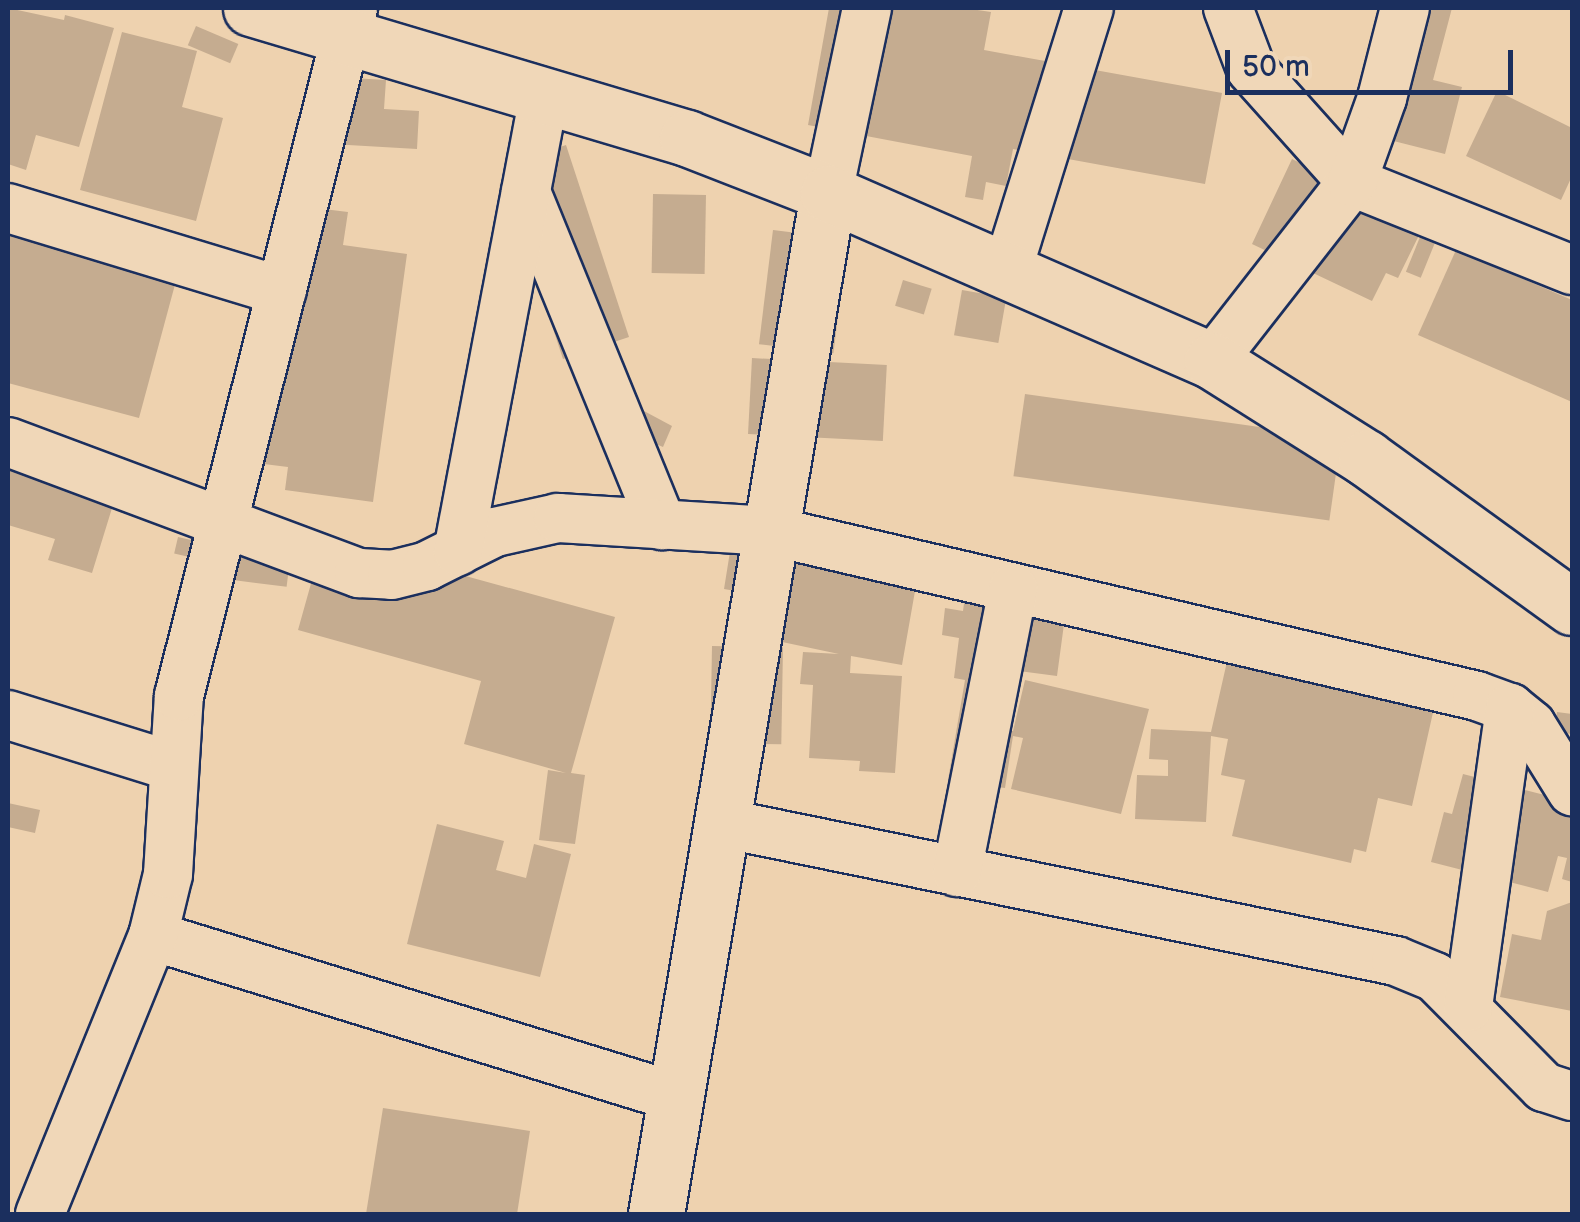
<!DOCTYPE html>
<html>
<head>
<meta charset="utf-8">
<style>
	body { margin:0 }
	#map { position:relative; width:1580px; height:1222px; overflow:hidden; background:#eed2af; font-family:"Balsamiq Sans",sans-serif }
	div>[style] { position:absolute }
	[style*='--x'] { left:calc(var(--x)*1px); top:calc(var(--y)*1px); width:calc(var(--w)*1px); rotate:calc(var(--a)*1deg) }
	.building>* { inset:0; background:#c5ac90; transform-origin:0 0 }
	.roads { filter:drop-shadow(2px 0 #1b2f5e) drop-shadow(-2px 0 #1b2f5e) drop-shadow(0 2px #1b2f5e) drop-shadow(0 -2px #1b2f5e) }
	.minor>* { height:48px; margin:-24px; padding:0 24px; transform-origin:24px; border-radius:24px; background:#f0d7b8 }
	.tertiary>* { height:55px; margin:-27.5px; padding:0 27.5px; transform-origin:27.5px; border-radius:27.5px; background:#f0d7b8 }
	.secondary>* { height:55px; margin:-27.5px; padding:0 27.5px; transform-origin:27.5px; border-radius:27.5px; background:#f0d7b8 }
	span { translate:-50% -50%; white-space:nowrap; text-align:center; line-height:1.15; -webkit-text-stroke:8px #f0d7b8; paint-order:stroke }
	.frame { position:absolute; inset:0; border:10px solid #1b2f5e; pointer-events:none }
	.scale { position:absolute; left:1225px; top:50px; width:288px; height:45px; box-sizing:border-box; border:5px solid #1b2f5e; border-top:0; padding-left:12px; font-size:30px; line-height:35px; white-space:nowrap; color:#1b2f5e; -webkit-text-stroke:8px #f0d7b8; paint-order:stroke }
</style>
</head>
<body>
<div id="map">
	<div class="building">
		<div style="clip-path:polygon(8px 8px,64px 20px,65px 15px,114px 28px,79px 147px,36px 135px,26px 170px,8px 164px)"></div>
		<div style="clip-path:polygon(829px 8px,964px 8px,991px 12px,984px 50px,1222px 93px,1205px 184px,1013px 149px,1006px 186px,986px 182px,983px 200px,965px 197px,972px 156px,808px 125px)"></div>
		<div style="clip-path:polygon(1385px 8px,1452px 8px,1433px 80px,1462px 87px,1445px 154px,1354px 131px)"></div>
		<div style="left:196px;top:26px;width:46px;height:21px;rotate:23deg"></div>
		<div style="clip-path:polygon(122px 32px,197px 51px,182px 107px,223px 118px,196px 221px,80px 190px)"></div>
		<div style="clip-path:polygon(335px 77px,386px 80px,384px 109px,419px 111px,417px 149px,331px 144px)"></div>
		<div style="clip-path:polygon(1497px 91px,1572px 128px,1572px 176px,1561px 200px,1466px 156px)"></div>
		<div style="clip-path:polygon(566px 145px,629px 337px,563px 359px,506px 186px,518px 161px)"></div>
		<div style="clip-path:polygon(1292px 159px,1425px 223px,1398px 278px,1386px 273px,1372px 301px,1252px 244px)"></div>
		<div style="clip-path:polygon(8px 192px,187px 240px,139px 418px,8px 383px)"></div>
		<div style="left:653px;top:194px;width:53px;height:79px;rotate:1deg"></div>
		<div style="clip-path:polygon(299px 206px,348px 212px,343px 245px,407px 254px,373px 502px,285px 490px,288px 467px,264px 464px)"></div>
		<div style="left:773px;top:230px;width:75px;height:115px;rotate:7deg"></div>
		<div style="left:1422px;top:232px;width:16px;height:43px;rotate:22deg"></div>
		<div style="clip-path:polygon(1456px 250px,1572px 300px,1572px 402px,1418px 335px)"></div>
		<div style="left:903px;top:280px;width:30px;height:27px;rotate:17deg"></div>
		<div style="left:962px;top:290px;width:45px;height:46px;rotate:10deg"></div>
		<div style="left:752px;top:358px;width:135px;height:76px;rotate:3deg"></div>
		<div style="left:1025px;top:394px;width:319px;height:83px;rotate:8deg"></div>
		<div style="clip-path:polygon(629px 403px,672px 426px,663px 447px,618px 428px)"></div>
		<div style="clip-path:polygon(8px 431px,125px 466px,92px 573px,48px 560px,55px 539px,8px 525px)"></div>
		<div style="left:236px;top:523px;width:58px;height:57px;rotate:7deg"></div>
		<div style="clip-path:polygon(733px 533px,921px 557px,902px 665px,851px 656px,850px 673px,902px 676px,895px 773px,859px 771px,860px 761px,809px 758px,813px 685px,800px 684px,803px 652px,839px 654px,740px 633px,747px 593px,724px 589px)"></div>
		<div style="left:178px;top:537px;width:18px;height:17px;rotate:13deg"></div>
		<div style="clip-path:polygon(324px 537px,615px 617px,571px 773px,585px 775px,575px 844px,539px 840px,548px 770px,566px 773px,464px 744px,481px 681px,298px 630px)"></div>
		<div style="clip-path:polygon(968px 573px,1069px 587px,1057px 676px,1019px 671px,992px 728px,1013px 731px,1025px 680px,1149px 709px,1121px 814px,1011px 789px,1023px 738px,1013px 736px,1005px 788px,948px 780px,965px 680px,954px 678px,959px 638px,942px 635px,945px 608px,963px 611px)"></div>
		<div style="clip-path:polygon(1236px 622px,1443px 668px,1412px 806px,1378px 798px,1366px 852px,1354px 849px,1351px 863px,1232px 836px,1245px 780px,1221px 775px,1228px 739px,1211px 736px,1206px 822px,1135px 819px,1137px 775px,1168px 776px,1168px 760px,1149px 759px,1151px 729px,1211px 732px)"></div>
		<div style="left:712px;top:646px;width:71px;height:97px;rotate:1deg"></div>
		<div style="clip-path:polygon(1557px 712px,1572px 714px,1572px 734px,1554px 732px)"></div>
		<div style="clip-path:polygon(1463px 774px,1572px 802px,1572px 882px,1562px 879px,1567px 858px,1558px 856px,1548px 892px,1431px 862px,1444px 812px,1452px 814px)"></div>
		<div style="clip-path:polygon(8px 803px,40px 810px,35px 833px,8px 827px)"></div>
		<div style="clip-path:polygon(437px 824px,504px 841px,496px 870px,526px 878px,534px 844px,571px 854px,540px 977px,407px 944px)"></div>
		<div style="clip-path:polygon(1572px 902px,1572px 1011px,1500px 997px,1512px 934px,1541px 940px,1547px 911px)"></div>
		<div style="clip-path:polygon(383px 1108px,530px 1131px,517px 1214px,366px 1214px)"></div>
	</div>
	<div class="roads">
		<div class="minor">
			<div style="--x:1228;--y:8;--w:65;--a:69.3"></div>
			<div style="--x:1251;--y:69;--w:152;--a:48.2"></div>
			<div style="--x:1352;--y:182;--w:237;--a:21.8"></div>
			<div style="--x:526;--y:192;--w:360;--a:67.8"></div>
			<div style="--x:828;--y:193;--w:189;--a:-78.1"></div>
			<div style="--x:8;--y:208;--w:286;--a:16.9"></div>
			<div style="--x:1007;--y:271;--w:275;--a:-72.7"></div>
			<div style="--x:1212;--y:361;--w:227;--a:-52"></div>
			<div style="--x:1352;--y:182;--w:89;--a:-70.3"></div>
			<div style="--x:1382;--y:98;--w:93;--a:-75.7"></div>
			<div style="--x:8;--y:442;--w:375;--a:20.5"></div>
			<div style="--x:359;--y:573;--w:33;--a:3"></div>
			<div style="--x:392;--y:575;--w:36;--a:-14"></div>
			<div style="--x:427;--y:566;--w:76;--a:-26.6"></div>
			<div style="--x:495;--y:532;--w:65;--a:-12.5"></div>
			<div style="--x:558;--y:518;--w:213;--a:3.5"></div>
			<div style="--x:771;--y:531;--w:725;--a:13.15"></div>
			<div style="--x:1477;--y:696;--w:35;--a:20"></div>
			<div style="--x:1510;--y:708;--w:27;--a:39"></div>
			<div style="--x:1531;--y:725;--w:78;--a:58.2"></div>
			<div style="--x:458;--y:551;--w:463;--a:-79.3"></div>
			<div style="--x:8;--y:715;--w:172;--a:17.3"></div>
			<div style="--x:722;--y:823;--w:688;--a:11.57"></div>
			<div style="--x:1396;--y:961;--w:42;--a:22.3"></div>
			<div style="--x:1435;--y:977;--w:155;--a:45.3"></div>
			<div style="--x:1544;--y:1087;--w:29;--a:18"></div>
			<div style="--x:957;--y:872;--w:289;--a:-78.8"></div>
			<div style="--x:153;--y:936;--w:547;--a:17.11"></div>
			<div style="--x:1468;--y:1007;--w:302;--a:-82"></div>
			<div style="--x:40;--y:1214;--w:300;--a:-67.9"></div>
			<div style="--x:153;--y:936;--w:64;--a:-76.4"></div>
			<div style="--x:168;--y:874;--w:178;--a:-86.5"></div>
			<div style="--x:179;--y:696;--w:710;--a:-75.81"></div>
		</div>
		<div class="tertiary">
			<div style="--x:656;--y:1214;--w:1035;--a:-80.44"></div>
		</div>
		<div class="secondary">
			<div style="--x:251;--y:8;--w:455;--a:16.6"></div>
			<div style="--x:687;--y:138;--w:151;--a:21.3"></div>
			<div style="--x:828;--y:193;--w:419;--a:23.6"></div>
			<div style="--x:1212;--y:361;--w:182;--a:32.2"></div>
			<div style="--x:1366;--y:458;--w:254;--a:35.9"></div>
		</div>
	</div>
	<div class="frame"></div>
	<div class="scale">50 m</div>
</div>
</body>
</html>
